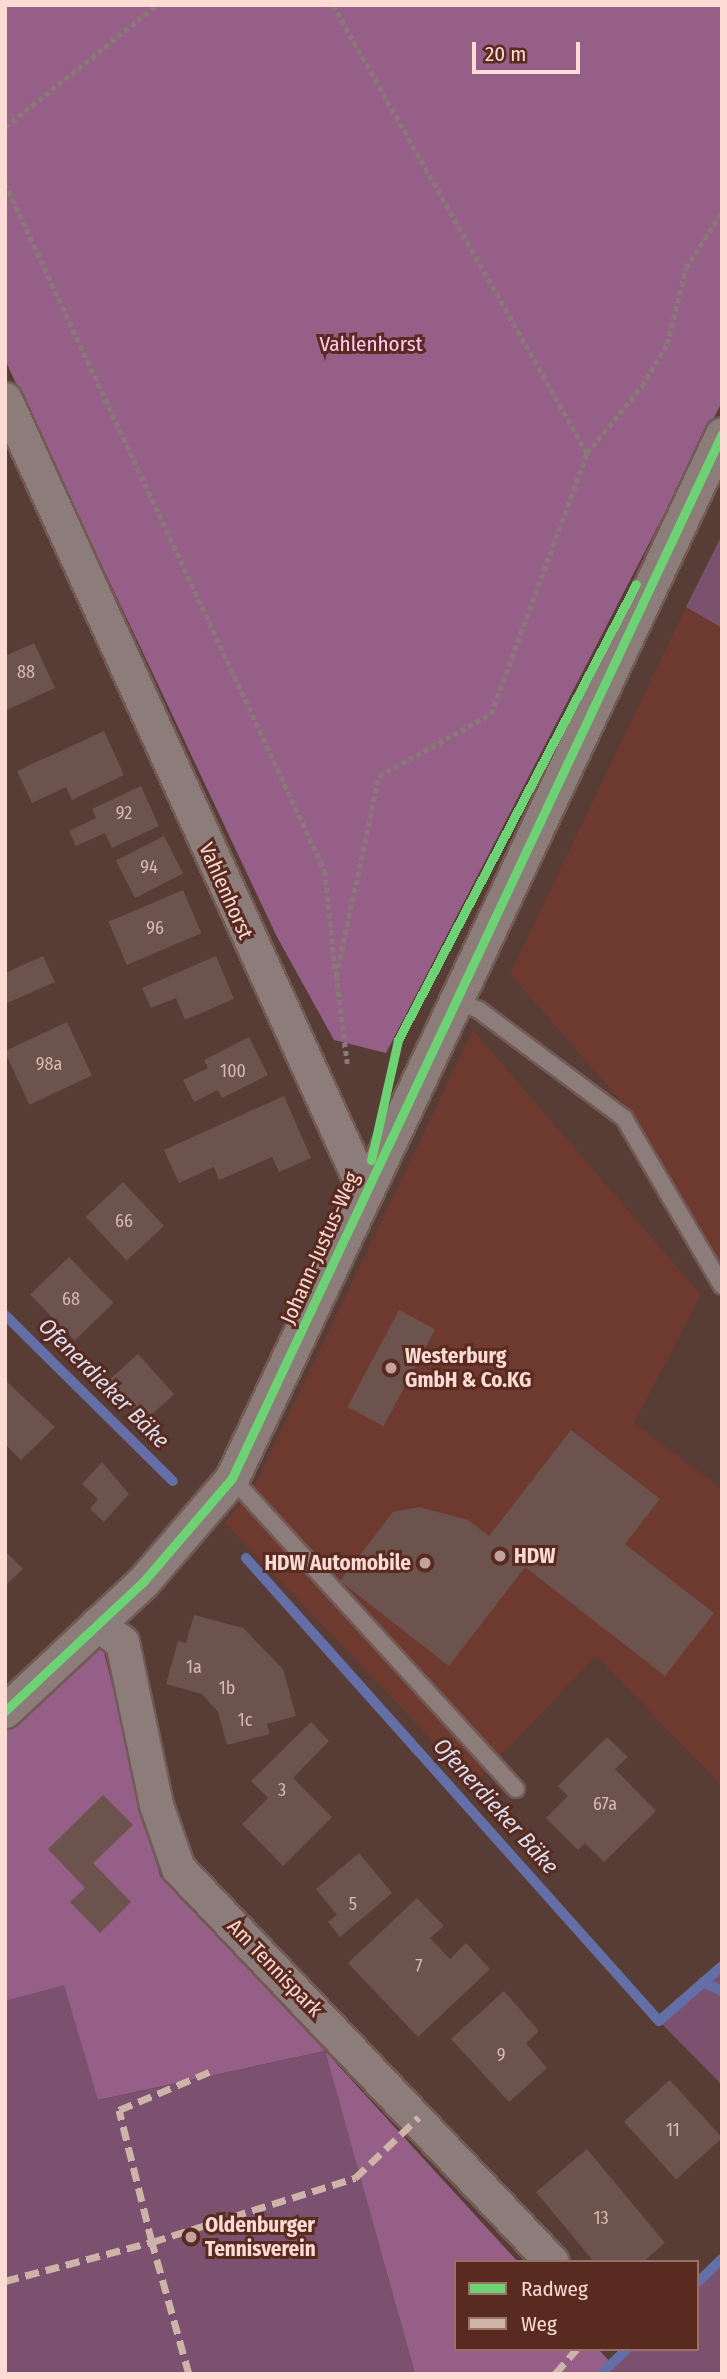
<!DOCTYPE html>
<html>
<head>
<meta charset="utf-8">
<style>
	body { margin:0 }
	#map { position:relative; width:727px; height:2379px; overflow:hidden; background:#583c36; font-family:"Fira Sans Condensed",sans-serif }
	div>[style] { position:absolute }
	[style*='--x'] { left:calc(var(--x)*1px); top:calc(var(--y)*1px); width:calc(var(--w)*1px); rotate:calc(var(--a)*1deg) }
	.built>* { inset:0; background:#6e392e }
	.green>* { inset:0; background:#7b516f }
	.forest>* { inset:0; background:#955f88 }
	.stream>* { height:10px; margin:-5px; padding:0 5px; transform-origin:5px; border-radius:5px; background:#656fa7 }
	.building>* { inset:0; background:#6d534d; transform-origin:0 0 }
	.path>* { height:4.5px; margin-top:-2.25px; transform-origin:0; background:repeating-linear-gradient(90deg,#897875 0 5px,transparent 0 8.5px) }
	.roads { filter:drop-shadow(2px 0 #735a55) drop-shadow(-2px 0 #735a55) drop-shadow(0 2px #735a55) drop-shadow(0 -2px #735a55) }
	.lane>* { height:16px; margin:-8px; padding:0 8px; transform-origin:8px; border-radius:8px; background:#8c7d7b }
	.street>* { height:33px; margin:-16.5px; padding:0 16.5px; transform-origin:16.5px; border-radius:16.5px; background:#8c7d7b }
	.quiet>* { height:7px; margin-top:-3.5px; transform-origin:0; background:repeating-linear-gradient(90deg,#ceb3a9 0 14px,transparent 0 21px) }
	.cycleway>* { height:9px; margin:-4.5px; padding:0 4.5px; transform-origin:4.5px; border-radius:4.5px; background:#6cd273 }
	.dots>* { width:19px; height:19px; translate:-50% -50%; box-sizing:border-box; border:4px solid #592a1f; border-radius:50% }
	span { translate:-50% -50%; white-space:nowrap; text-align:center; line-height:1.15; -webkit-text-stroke:6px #592a1f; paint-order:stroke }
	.number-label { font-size:18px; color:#d8b9b2 }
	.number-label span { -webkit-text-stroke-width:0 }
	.park-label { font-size:21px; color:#ffcdf5 }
	.street-label { font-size:21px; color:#fbdbd4 }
	.poi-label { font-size:21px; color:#fbdbd4; font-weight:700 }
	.left { translate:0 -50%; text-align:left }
	.right { translate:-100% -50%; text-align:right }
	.water-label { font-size:23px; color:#d8ddef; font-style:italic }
	.frame { position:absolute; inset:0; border:7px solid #fbdbd4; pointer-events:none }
	.legend { position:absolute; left:454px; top:2260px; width:245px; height:91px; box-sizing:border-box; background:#592a1f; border:2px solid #9a7167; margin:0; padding:9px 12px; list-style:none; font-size:21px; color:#fbdbd4 }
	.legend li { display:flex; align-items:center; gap:14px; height:35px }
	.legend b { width:35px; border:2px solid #9a7167 }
	.scale { position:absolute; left:472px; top:42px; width:108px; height:32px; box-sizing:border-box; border:4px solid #fbdbd4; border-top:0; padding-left:9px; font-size:21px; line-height:24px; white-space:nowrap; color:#fbdbd4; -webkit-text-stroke:5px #592a1f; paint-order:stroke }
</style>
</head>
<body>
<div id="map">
	<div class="built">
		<div style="clip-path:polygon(686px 607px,722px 628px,722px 1272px,634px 1116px,510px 974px)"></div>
		<div style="clip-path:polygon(473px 1030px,701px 1295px,634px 1423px,722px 1489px,722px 1786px,596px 1656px,474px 1784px,225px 1523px,255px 1485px)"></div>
	</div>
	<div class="green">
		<div style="clip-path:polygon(722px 535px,722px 628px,686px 607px)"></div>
		<div style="clip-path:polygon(722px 1966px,722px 2085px,659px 2021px)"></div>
		<div style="clip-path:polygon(64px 1984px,99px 2100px,325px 2051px,415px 2374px,5px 2374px,5px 2001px)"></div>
		<div style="clip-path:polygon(722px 2259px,722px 2374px,601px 2374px,627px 2349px,697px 2349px,697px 2283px)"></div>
	</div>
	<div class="forest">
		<div style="clip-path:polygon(5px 5px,722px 5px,722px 402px,386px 1053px,334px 1040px,277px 937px,5px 360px)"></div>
		<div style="clip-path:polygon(97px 1624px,160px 1876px,325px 2051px,518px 2262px,456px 2262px,456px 2349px,598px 2349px,612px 2364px,602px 2374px,415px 2374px,325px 2051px,98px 2100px,64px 1985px,5px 2001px,5px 1718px)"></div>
	</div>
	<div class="stream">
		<div style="--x:5;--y:1315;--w:236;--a:44.7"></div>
		<div style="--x:246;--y:1558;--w:620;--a:48.27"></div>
		<div style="--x:659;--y:2021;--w:84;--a:-41.1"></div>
		<div style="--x:703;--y:1982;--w:21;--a:25"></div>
		<div style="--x:697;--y:2283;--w:35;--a:-44"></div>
		<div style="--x:601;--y:2374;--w:36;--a:-44"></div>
	</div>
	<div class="building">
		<div style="clip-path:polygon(34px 643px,55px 688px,5px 711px,5px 656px)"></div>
		<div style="clip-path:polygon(104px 731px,124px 775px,72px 800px,66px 787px,32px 803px,17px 771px)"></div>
		<div style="clip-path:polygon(141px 786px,159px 826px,112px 848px,105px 833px,76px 846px,69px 831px,96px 818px,92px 809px)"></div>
		<div style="left:164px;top:836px;width:42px;height:54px;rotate:63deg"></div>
		<div style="left:183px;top:890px;width:47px;height:81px;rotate:67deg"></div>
		<div style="clip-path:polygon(43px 956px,55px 982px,5px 1004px,5px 973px)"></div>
		<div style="clip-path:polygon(216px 956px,234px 999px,185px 1020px,176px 998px,151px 1008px,142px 988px)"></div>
		<div style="left:67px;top:1022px;width:59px;height:69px;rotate:65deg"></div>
		<div style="clip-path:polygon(249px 1037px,268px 1075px,222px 1098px,218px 1090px,194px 1102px,183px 1080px,208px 1068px,204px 1060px)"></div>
		<div style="clip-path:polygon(284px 1096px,311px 1158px,279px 1172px,272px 1157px,219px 1180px,214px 1167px,179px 1183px,164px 1150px)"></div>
		<div style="left:123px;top:1182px;width:60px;height:51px;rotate:47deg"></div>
		<div style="left:69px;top:1257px;width:64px;height:54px;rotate:46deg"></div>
		<div style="left:399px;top:1310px;width:41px;height:110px;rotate:28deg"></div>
		<div style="left:138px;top:1354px;width:54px;height:40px;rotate:48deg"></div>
		<div style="clip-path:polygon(5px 1380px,55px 1427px,21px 1460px,5px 1444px)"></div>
		<div style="clip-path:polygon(571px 1430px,660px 1499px,625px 1544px,714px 1613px,665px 1676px,525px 1567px,449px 1666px,340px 1581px,393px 1512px,419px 1507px,468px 1520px,489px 1536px)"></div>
		<div style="clip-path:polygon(102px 1462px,129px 1494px,104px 1522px,90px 1509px,98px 1499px,82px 1484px)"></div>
		<div style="clip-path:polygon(5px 1551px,23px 1569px,5px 1586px)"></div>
		<div style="clip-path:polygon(194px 1615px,243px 1628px,283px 1669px,296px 1716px,267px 1724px,270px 1734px,227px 1745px,218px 1712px,202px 1694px,166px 1684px,178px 1641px,186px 1643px)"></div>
		<div style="clip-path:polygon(311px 1722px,329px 1741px,293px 1778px,332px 1817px,283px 1866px,242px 1824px,268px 1798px,251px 1781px)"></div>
		<div style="clip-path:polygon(607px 1737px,628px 1757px,615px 1769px,656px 1811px,604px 1862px,585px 1843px,578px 1850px,546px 1818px,568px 1796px,558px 1786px)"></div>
		<div style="clip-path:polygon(103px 1795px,133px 1825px,93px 1863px,131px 1902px,100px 1933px,70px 1902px,85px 1888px,48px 1849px)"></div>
		<div style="clip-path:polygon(359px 1853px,392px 1893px,340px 1937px,328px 1922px,337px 1915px,316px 1889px)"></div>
		<div style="clip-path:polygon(417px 1898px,444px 1926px,430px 1938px,450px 1959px,466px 1943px,490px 1969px,418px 2037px,348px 1963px)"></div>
		<div style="clip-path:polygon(504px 1991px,539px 2031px,526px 2043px,547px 2068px,509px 2102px,451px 2039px)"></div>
		<div style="left:670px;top:2080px;width:78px;height:62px;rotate:48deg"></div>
		<div style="clip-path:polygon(587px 2149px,665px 2243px,643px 2262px,594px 2262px,536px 2192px)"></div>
	</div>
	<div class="path">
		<div style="--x:333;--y:5;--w:515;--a:60.45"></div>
		<div style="--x:5;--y:127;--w:195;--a:-38.8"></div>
		<div style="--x:5;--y:183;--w:759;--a:65.06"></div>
		<div style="--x:325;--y:871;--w:98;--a:84.1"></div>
		<div style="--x:347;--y:1064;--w:89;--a:-97.1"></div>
		<div style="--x:336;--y:976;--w:205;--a:-77.9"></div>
		<div style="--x:379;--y:776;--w:128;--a:-29"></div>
		<div style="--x:491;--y:714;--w:278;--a:-69.8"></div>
		<div style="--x:587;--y:453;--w:87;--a:-50.6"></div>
		<div style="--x:642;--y:386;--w:49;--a:-59.2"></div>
		<div style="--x:667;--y:344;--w:78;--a:-76"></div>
		<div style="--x:686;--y:268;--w:67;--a:-57.3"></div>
	</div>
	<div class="roads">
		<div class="lane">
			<div style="--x:455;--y:1002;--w:25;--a:18"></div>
			<div style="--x:479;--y:1010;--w:181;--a:36.7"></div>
			<div style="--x:624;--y:1118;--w:194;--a:59.7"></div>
			<div style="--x:232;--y:1478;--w:421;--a:47.6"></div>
		</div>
		<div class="street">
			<div style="--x:5;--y:399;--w:868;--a:65.56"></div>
			<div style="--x:97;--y:1624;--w:31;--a:36"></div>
			<div style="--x:122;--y:1642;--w:167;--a:78.2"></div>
			<div style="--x:156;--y:1805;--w:67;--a:70.8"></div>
			<div style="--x:178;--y:1868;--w:543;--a:46.49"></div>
			<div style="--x:5;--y:1711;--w:189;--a:-43.1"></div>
			<div style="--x:143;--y:1582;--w:137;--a:-49.4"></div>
			<div style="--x:232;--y:1478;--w:1153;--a:-64.86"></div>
		</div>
	</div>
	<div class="quiet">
		<div style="--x:5;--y:2281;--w:152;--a:-14.9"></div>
		<div style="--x:152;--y:2242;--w:136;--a:-104"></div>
		<div style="--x:119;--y:2110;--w:98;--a:-22.9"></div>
		<div style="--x:189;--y:2374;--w:137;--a:-105.7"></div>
		<div style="--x:152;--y:2242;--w:213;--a:-17.5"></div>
		<div style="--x:355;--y:2178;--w:88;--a:-43.6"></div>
		<div style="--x:555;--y:2374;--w:33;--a:-49"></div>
	</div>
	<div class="cycleway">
		<div style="--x:371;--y:1160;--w:123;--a:-77.3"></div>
		<div style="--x:398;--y:1040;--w:514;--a:-62.44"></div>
		<div style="--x:5;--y:1711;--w:189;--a:-43.1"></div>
		<div style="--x:143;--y:1582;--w:137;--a:-49.4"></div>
		<div style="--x:232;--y:1478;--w:1153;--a:-64.86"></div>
	</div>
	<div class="dots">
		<div style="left:391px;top:1368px;background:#c2a39d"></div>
		<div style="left:500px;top:1556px;background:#c2a39d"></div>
		<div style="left:425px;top:1563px;background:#c2a39d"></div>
		<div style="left:191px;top:2237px;background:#c2a39d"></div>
	</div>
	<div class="number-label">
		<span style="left:26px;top:672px">88</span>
		<span style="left:124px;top:813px">92</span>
		<span style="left:149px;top:867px">94</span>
		<span style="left:155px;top:928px">96</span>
		<span style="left:49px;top:1064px">98a</span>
		<span style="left:233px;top:1071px">100</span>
		<span style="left:124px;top:1221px">66</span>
		<span style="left:71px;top:1299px">68</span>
		<span style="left:194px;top:1667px">1a</span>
		<span style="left:227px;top:1688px">1b</span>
		<span style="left:245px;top:1720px">1c</span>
		<span style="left:282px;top:1790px">3</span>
		<span style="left:605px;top:1804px">67a</span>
		<span style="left:353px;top:1904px">5</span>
		<span style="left:419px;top:1966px">7</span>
		<span style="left:501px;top:2055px">9</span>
		<span style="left:673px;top:2130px">11</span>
		<span style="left:601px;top:2218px">13</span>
	</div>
	<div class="park-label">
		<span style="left:371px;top:344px">Vahlenhorst</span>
	</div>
	<div class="street-label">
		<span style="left:226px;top:891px;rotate:66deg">Vahlenhorst</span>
		<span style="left:320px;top:1248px;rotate:-66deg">Johann-Justus-Weg</span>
		<span style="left:275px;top:1968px;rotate:46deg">Am Tennispark</span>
	</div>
	<div class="poi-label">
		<span class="left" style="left:405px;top:1368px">Westerburg<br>GmbH &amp; Co.KG</span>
		<span class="left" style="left:514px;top:1556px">HDW</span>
		<span class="right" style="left:411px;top:1563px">HDW Automobile</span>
		<span class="left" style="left:205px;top:2237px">Oldenburger<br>Tennisverein</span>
	</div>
	<div class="water-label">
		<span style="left:104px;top:1383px;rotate:45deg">Ofenerdieker Bäke</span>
		<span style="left:496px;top:1806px;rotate:48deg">Ofenerdieker Bäke</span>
	</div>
	<div class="frame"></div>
	<ul class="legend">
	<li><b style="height:9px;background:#6cd273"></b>Radweg</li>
	<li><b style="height:9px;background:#ceb3a9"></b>Weg</li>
	</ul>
	<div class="scale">20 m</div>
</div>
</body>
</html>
